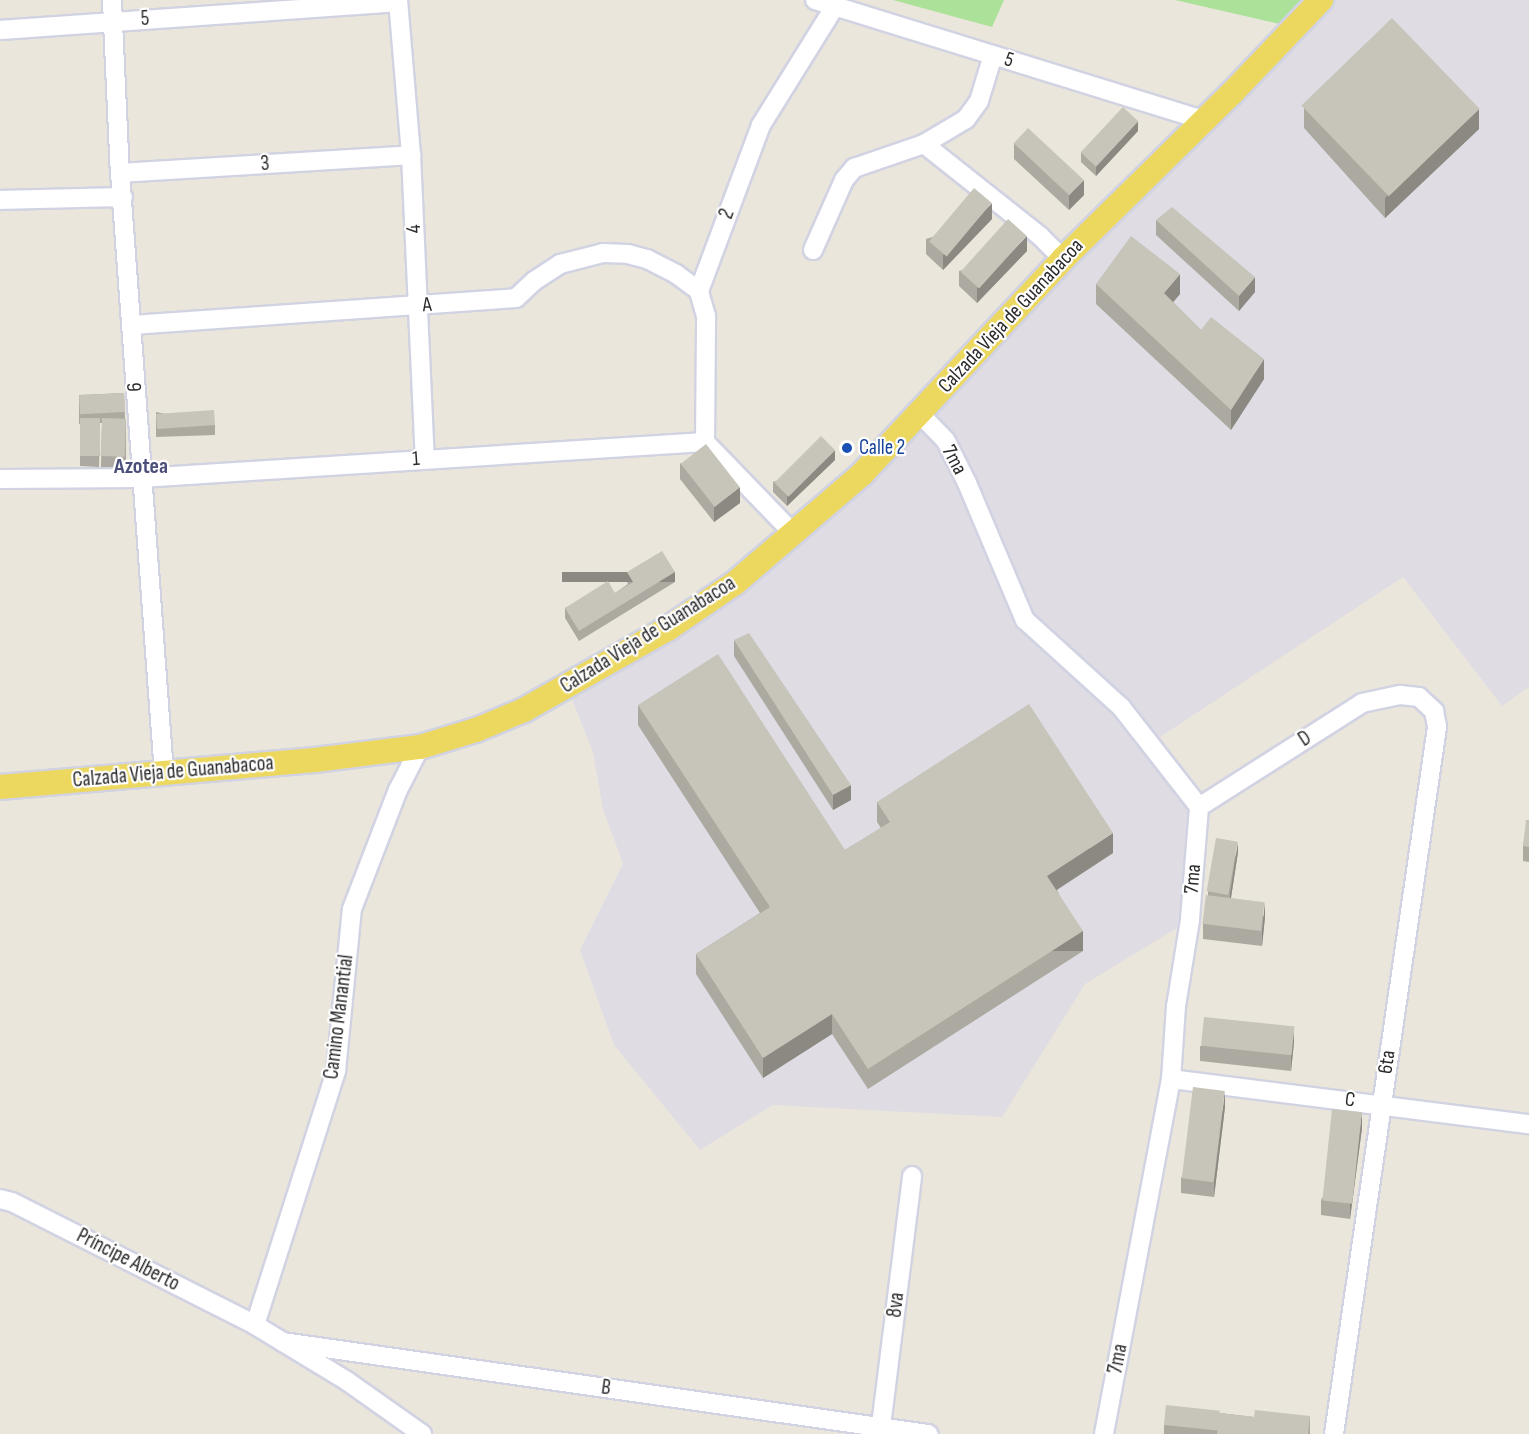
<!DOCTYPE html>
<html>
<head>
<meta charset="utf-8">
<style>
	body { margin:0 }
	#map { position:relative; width:1529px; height:1434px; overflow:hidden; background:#ebe6dc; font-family:"Sofia Sans Condensed",sans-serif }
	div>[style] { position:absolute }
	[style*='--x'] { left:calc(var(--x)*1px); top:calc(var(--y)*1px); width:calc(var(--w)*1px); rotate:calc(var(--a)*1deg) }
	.industrial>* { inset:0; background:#dfdce4 }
	.green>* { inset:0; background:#abe199 }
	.roads { filter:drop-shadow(2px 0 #d1d3e2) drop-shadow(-2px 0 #d1d3e2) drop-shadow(0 2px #d1d3e2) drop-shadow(0 -2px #d1d3e2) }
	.minor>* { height:18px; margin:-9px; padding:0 9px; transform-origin:9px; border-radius:9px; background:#fff }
	.major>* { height:24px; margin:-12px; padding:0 12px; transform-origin:12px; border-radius:12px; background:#edd85f }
	.wall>* { inset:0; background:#aba9a0 }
	.shaded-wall>* { inset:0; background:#8b8982; transform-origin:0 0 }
	.building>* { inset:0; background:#c7c4ba; transform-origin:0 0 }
	.dots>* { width:16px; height:16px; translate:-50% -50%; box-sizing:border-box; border:3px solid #fff; border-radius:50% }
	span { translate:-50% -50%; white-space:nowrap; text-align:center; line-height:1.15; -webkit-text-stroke:4.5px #fff; paint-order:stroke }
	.street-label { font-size:21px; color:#2a2a2a }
	.transit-label { font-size:21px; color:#164399 }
	.left { translate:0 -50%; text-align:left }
	.neighbourhood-label { font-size:22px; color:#4b4f79; font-weight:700 }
</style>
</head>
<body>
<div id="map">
	<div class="industrial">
		<div style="clip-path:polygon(1316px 0,1529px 0,1529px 687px,1502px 706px,1403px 577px,1160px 737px,1199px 807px,1190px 920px,1085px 984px,1002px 1117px,773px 1105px,700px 1150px,614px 1045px,580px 950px,623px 864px,603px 809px,593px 752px,567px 687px,793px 533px)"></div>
	</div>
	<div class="green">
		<div style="clip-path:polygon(893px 0,1004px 0,992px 27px)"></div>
		<div style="clip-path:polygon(1175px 0,1316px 0,1293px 27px)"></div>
	</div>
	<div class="roads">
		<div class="minor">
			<div style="--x:112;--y:0;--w:173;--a:87.4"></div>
			<div style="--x:120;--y:173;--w:602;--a:85.81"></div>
			<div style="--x:398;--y:0;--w:156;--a:85.2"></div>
			<div style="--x:411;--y:155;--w:304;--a:87.4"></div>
			<div style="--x:815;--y:0;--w:406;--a:17.2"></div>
			<div style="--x:0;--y:30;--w:399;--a:-4"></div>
			<div style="--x:924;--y:144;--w:148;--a:38.4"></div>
			<div style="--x:1040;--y:236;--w:33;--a:45"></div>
			<div style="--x:120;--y:173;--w:292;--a:-3.5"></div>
			<div style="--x:0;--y:200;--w:123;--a:-1.4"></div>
			<div style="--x:813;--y:250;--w:77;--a:-66.1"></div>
			<div style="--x:844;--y:180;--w:16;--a:-50"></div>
			<div style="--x:854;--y:168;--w:74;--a:-18.9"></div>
			<div style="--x:924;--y:144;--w:49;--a:-30.8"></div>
			<div style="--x:966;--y:119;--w:22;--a:-54"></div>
			<div style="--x:979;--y:101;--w:48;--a:-73.1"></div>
			<div style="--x:132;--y:325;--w:385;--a:-4"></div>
			<div style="--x:516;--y:298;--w:25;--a:-43"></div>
			<div style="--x:534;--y:281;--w:31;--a:-33"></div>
			<div style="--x:560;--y:264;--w:44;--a:-14.3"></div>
			<div style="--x:603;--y:253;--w:25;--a:2"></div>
			<div style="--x:628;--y:254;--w:20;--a:15"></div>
			<div style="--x:647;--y:259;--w:33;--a:27"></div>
			<div style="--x:676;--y:274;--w:29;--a:36"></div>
			<div style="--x:920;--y:414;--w:37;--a:46"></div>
			<div style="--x:946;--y:441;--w:47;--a:63.4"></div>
			<div style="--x:967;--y:483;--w:149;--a:67.1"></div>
			<div style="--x:1025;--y:620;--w:130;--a:42.2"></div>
			<div style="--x:1121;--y:707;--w:127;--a:52"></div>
			<div style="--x:1199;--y:807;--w:113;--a:94.6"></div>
			<div style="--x:1190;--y:920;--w:87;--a:99.2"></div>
			<div style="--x:1176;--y:1006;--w:73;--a:93.9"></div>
			<div style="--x:1171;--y:1079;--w:361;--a:100.7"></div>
			<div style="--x:705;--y:442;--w:126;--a:-89.5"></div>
			<div style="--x:706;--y:316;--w:26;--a:-106"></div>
			<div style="--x:699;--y:291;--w:177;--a:-69.5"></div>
			<div style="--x:761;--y:125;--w:140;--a:-58.1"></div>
			<div style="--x:0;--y:479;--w:141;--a:-0.4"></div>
			<div style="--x:141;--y:478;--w:565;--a:-3.65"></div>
			<div style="--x:705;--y:442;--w:127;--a:46"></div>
			<div style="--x:1199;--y:807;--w:193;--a:-32.5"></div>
			<div style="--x:1362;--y:703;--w:39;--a:-12"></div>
			<div style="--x:1400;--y:695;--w:19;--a:6"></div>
			<div style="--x:1419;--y:697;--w:21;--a:43"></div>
			<div style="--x:1434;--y:711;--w:16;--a:79"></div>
			<div style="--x:1437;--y:727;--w:714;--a:98.29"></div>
			<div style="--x:1171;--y:1079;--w:361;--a:7.2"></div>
			<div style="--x:0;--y:1199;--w:12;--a:14"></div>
			<div style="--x:12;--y:1202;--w:272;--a:26.8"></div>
			<div style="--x:255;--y:1325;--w:108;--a:31.3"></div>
			<div style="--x:347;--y:1381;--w:92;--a:35.2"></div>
			<div style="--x:255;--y:1325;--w:267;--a:-72.3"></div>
			<div style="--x:336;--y:1071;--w:163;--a:-84.4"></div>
			<div style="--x:352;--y:909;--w:128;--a:-68.9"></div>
			<div style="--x:398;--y:790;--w:48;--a:-62.9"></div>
			<div style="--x:283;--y:1342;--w:652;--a:8.12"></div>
			<div style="--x:880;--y:1434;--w:260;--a:-82.9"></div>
		</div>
		<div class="major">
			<div style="--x:0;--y:787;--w:316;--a:-4.9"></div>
			<div style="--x:315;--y:760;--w:106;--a:-7.1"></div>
			<div style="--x:420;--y:747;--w:59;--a:-16.9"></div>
			<div style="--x:476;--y:730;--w:52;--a:-22.6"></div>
			<div style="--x:524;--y:710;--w:167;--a:-29.5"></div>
			<div style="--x:669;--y:628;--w:80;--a:-34.3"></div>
			<div style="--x:735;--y:583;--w:167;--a:-40.6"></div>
			<div style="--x:862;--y:474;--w:294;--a:-46.9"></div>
			<div style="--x:1063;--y:259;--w:237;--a:-44.5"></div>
			<div style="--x:1232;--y:93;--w:129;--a:-46.3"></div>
		</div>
	</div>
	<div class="wall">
		<div style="clip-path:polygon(1304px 108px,1479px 129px,1385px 218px,1304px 128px)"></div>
		<div style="clip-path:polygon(1138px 131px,1096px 176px,1081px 162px,1081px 152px)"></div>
		<div style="clip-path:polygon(1014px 143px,1084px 195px,1069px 210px,1014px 159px)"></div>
		<div style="clip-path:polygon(992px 219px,943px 270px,926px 254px,926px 239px)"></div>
		<div style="clip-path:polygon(1156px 220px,1255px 292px,1239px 311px,1156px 235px)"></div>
		<div style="clip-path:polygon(1027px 251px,977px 303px,959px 286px,959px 271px)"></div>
		<div style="clip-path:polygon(1096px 284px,1180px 294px,1173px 302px,1201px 330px,1264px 379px,1231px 430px,1096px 304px)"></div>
		<div style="clip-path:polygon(124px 393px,125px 419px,126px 419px,126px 467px,101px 467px,102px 423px,100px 423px,99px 467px,80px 466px,80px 424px,79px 424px,79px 395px)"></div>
		<div style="clip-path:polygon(156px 412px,215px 425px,215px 435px,156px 437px)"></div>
		<div style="clip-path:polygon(835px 460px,787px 506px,773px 492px,773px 482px)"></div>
		<div style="clip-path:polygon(680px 463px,740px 503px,714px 522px,680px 479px)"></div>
		<div style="clip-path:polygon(627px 572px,675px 582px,579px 641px,565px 618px,565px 608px,615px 593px,628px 584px,627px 582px)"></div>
		<div style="clip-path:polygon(734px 640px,851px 800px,833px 810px,734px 656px)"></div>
		<div style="clip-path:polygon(638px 705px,845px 850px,881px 828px,877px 822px,877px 802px,1113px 853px,1057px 890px,1083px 951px,868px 1089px,832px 1034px,763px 1078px,696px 974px,696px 954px,760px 913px,638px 725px)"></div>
		<div style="clip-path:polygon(1529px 820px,1529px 862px,1523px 861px,1523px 846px)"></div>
		<div style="clip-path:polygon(1238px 852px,1231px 898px,1265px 917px,1262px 946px,1203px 939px,1203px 924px,1208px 896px,1208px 891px)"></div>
		<div style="clip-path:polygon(1294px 1042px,1291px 1071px,1200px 1061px,1200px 1046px)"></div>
		<div style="clip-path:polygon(1225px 1107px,1214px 1197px,1181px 1193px,1181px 1178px)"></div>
		<div style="clip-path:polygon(1362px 1128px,1350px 1219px,1321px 1215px,1321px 1200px)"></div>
		<div style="clip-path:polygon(1220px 1413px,1254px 1417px,1310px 1416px,1310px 1434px,1164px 1434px,1164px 1425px)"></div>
	</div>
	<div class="shaded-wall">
		<div style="clip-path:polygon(1479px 109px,1479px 129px,1385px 218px,1385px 198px)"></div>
		<div style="clip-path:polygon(1138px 121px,1138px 131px,1096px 176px,1096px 165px)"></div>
		<div style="clip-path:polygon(1084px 180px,1084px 195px,1069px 210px,1069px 195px)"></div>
		<div style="clip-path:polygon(992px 203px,992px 219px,943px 270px,943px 255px)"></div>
		<div style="clip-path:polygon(1027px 236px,1027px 251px,977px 303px,977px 288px)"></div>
		<div style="clip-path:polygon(1180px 274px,1180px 294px,1164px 313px,1164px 293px)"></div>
		<div style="clip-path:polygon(1255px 277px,1255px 292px,1239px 311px,1239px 296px)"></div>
		<div style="clip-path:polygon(1264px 359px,1264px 379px,1231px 430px,1231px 410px)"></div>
		<div style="clip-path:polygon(835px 450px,835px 460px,787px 506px,787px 496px)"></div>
		<div style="clip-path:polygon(740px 487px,740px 503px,714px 522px,714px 507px)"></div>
		<div style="left:675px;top:572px;width:10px;height:113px;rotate:90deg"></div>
		<div style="clip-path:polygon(851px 785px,851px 800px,833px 810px,833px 795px)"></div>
		<div style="clip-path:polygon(1113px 833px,1113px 853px,1047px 896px,1047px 876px)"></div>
		<div style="clip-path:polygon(1238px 842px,1238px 852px,1230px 904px,1230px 894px)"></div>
		<div style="clip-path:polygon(1265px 902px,1265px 917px,1262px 946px,1262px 931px)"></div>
		<div style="left:1083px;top:931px;width:20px;height:255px;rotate:90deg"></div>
		<div style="clip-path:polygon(832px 1014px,832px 1034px,763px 1078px,763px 1058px)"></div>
		<div style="clip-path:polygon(1294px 1027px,1294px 1042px,1291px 1071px,1291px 1056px)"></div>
		<div style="clip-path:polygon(1225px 1091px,1225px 1107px,1214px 1197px,1214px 1182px)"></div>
		<div style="clip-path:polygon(1362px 1112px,1362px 1128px,1350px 1219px,1350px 1204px)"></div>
	</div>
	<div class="building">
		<div style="left:1392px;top:18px;width:126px;height:126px;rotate:46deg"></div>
		<div style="left:1123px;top:107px;width:21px;height:62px;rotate:43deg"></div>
		<div style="left:1028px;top:128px;width:76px;height:21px;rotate:43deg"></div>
		<div style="left:974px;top:188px;width:23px;height:70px;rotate:40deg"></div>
		<div style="clip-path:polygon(1172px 207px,1255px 277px,1239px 296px,1156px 220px)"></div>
		<div style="left:1008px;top:219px;width:25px;height:71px;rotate:42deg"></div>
		<div style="clip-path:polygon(1131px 236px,1180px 274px,1164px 293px,1201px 330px,1211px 317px,1264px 359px,1231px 410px,1096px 284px)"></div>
		<div style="left:124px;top:393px;width:19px;height:45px;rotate:87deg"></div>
		<div style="left:214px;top:410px;width:15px;height:58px;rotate:86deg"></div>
		<div style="left:80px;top:418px;width:20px;height:38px"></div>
		<div style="left:102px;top:418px;width:24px;height:38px;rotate:2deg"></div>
		<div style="left:821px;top:436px;width:20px;height:66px;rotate:45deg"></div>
		<div style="left:706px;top:444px;width:55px;height:32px;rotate:52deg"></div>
		<div style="clip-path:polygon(662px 551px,675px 572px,579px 631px,565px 608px,608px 581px,615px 593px,633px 582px,627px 572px)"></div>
		<div style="clip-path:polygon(749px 633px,851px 785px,833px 795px,734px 640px)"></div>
		<div style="clip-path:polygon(718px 654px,845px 850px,890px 822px,877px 802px,1029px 704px,1113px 833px,1047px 876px,1083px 931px,868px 1069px,832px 1014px,763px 1058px,696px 954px,770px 907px,638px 705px)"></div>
		<div style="clip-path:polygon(1526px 820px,1529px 820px,1529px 847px,1523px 846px)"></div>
		<div style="left:1216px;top:838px;width:22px;height:54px;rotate:10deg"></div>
		<div style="left:1206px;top:895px;width:59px;height:29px;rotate:7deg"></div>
		<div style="left:1204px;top:1017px;width:91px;height:29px;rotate:6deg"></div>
		<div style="left:1193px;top:1087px;width:32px;height:92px;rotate:7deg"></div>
		<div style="left:1332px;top:1109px;width:30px;height:92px;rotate:6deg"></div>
		<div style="left:1166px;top:1405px;width:54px;height:20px;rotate:6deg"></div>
		<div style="clip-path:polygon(1255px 1410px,1310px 1416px,1308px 1434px,1217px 1434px,1219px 1413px,1254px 1417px)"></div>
	</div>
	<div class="dots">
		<div style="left:847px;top:448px;background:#1a4fb4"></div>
	</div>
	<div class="street-label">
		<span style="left:145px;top:19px;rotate:-4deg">5</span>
		<span style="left:1009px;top:60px;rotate:17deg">5</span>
		<span style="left:265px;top:164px;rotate:-4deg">3</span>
		<span style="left:727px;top:214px;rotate:-69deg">2</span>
		<span style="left:414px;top:229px;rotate:-93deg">4</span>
		<span style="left:427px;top:305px;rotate:-4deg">A</span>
		<span style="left:1011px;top:316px;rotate:-47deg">Calzada Vieja de Guanabacoa</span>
		<span style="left:135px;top:387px;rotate:-93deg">6</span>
		<span style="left:416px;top:459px;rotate:-4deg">1</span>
		<span style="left:954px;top:460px;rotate:62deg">7ma</span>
		<span style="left:648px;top:635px;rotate:-32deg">Calzada Vieja de Guanabacoa</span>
		<span style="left:1305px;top:739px;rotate:-33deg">D</span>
		<span style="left:173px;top:772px;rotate:-5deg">Calzada Vieja de Guanabacoa</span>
		<span style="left:1193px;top:879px;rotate:-85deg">7ma</span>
		<span style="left:339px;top:1017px;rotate:-83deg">Camino Manantial</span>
		<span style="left:1387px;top:1062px;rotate:-82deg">6ta</span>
		<span style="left:1350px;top:1100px;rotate:7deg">C</span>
		<span style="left:128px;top:1260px;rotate:27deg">Príncipe Alberto</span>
		<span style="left:896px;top:1305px;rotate:-83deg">8va</span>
		<span style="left:1118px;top:1359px;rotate:-79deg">7ma</span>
		<span style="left:606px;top:1388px;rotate:8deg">B</span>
	</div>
	<div class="transit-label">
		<span class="left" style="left:859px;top:448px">Calle 2</span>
	</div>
	<div class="neighbourhood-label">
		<span style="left:141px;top:467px">Azotea</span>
	</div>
</div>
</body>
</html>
